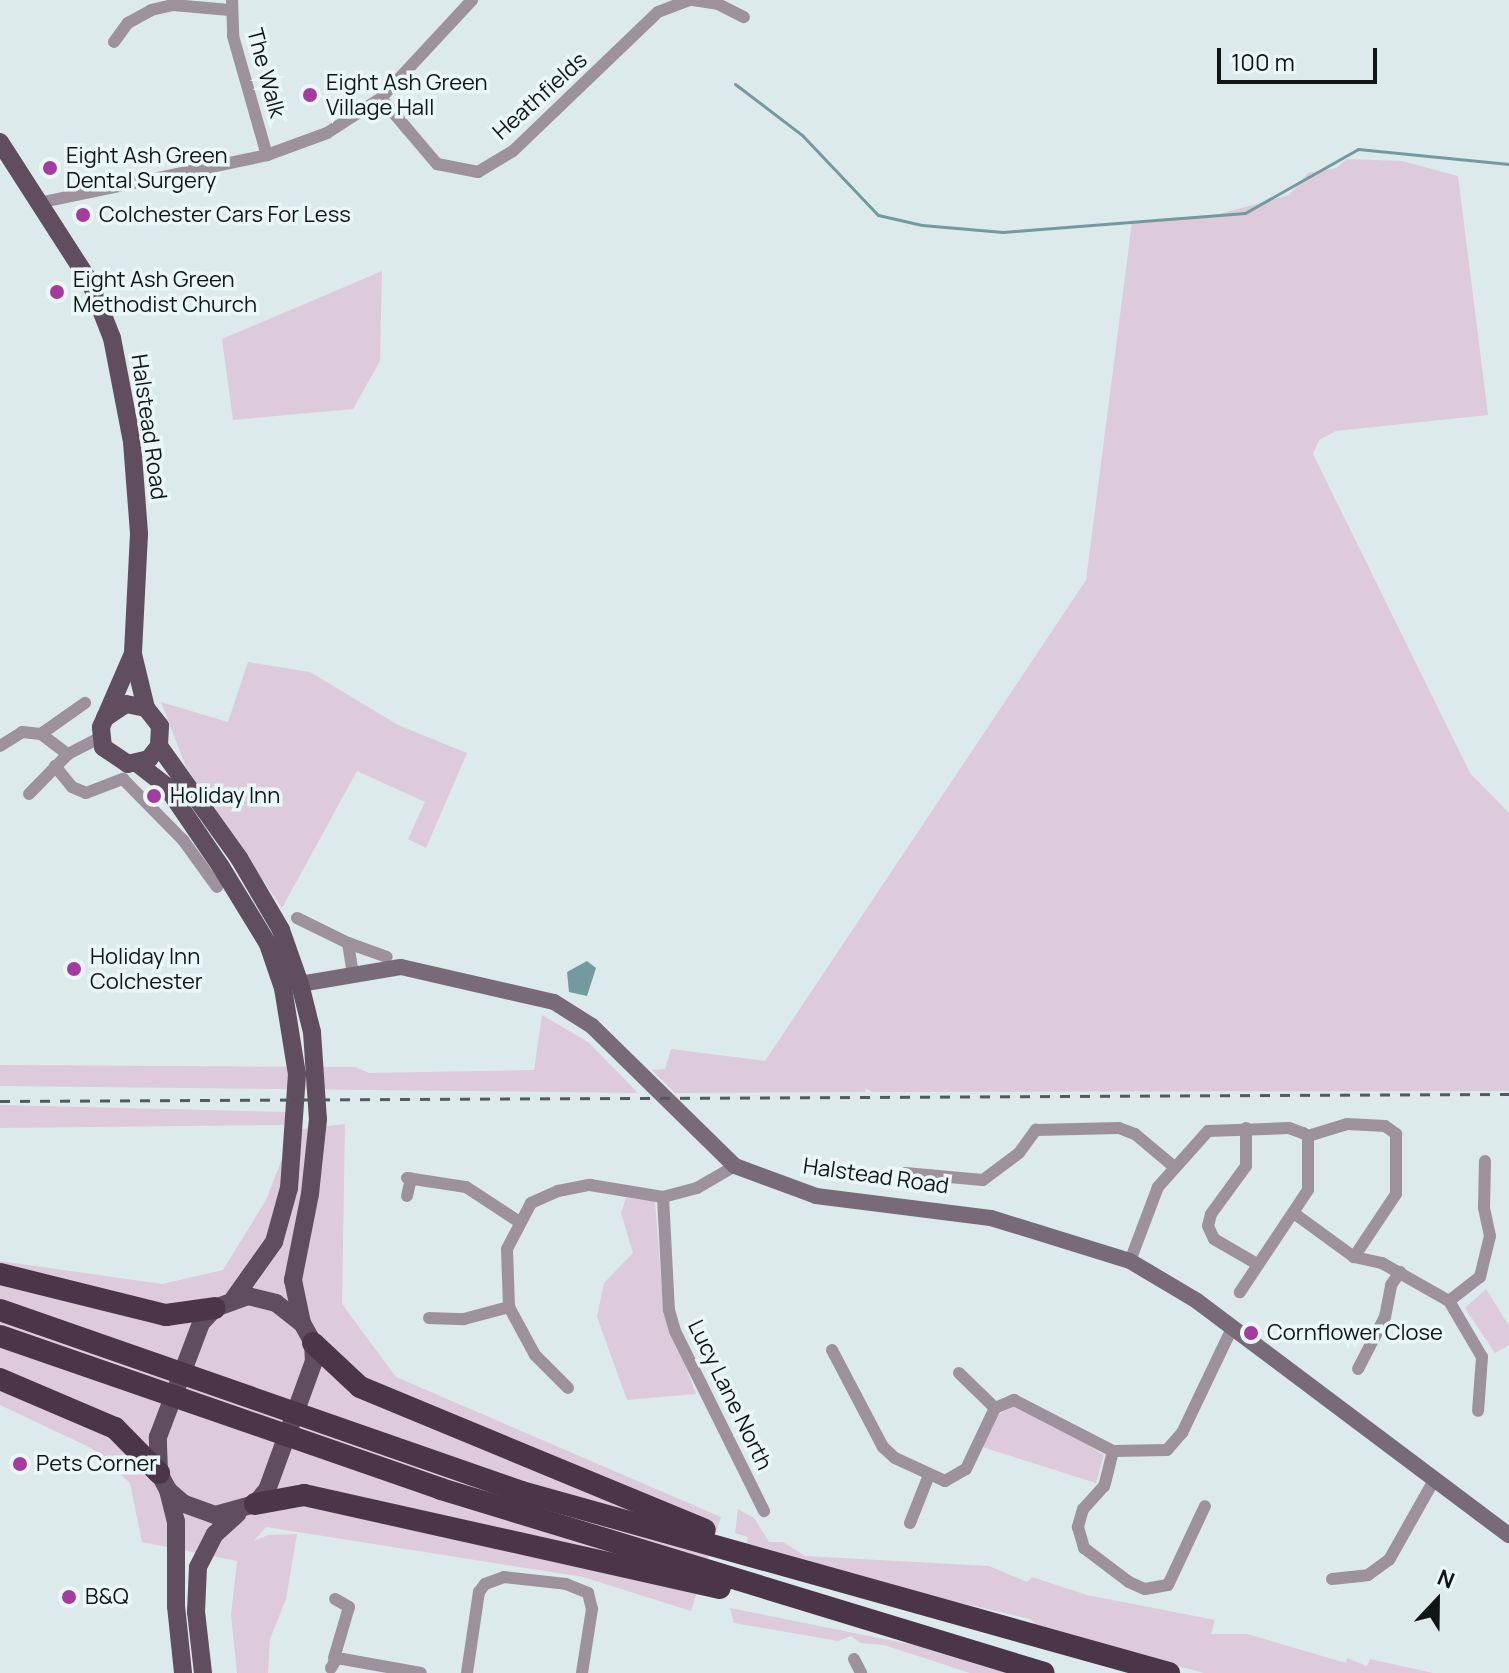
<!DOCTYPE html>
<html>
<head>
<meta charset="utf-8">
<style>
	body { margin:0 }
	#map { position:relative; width:1509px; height:1673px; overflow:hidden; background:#dceaec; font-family:Manrope,sans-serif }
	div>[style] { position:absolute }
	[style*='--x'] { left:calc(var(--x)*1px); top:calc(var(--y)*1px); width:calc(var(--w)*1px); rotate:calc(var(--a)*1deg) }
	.green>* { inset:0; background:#ddcbdb }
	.water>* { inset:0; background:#74999f }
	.stream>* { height:3px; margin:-1.5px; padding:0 1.5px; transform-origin:1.5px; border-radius:1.5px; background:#74999f }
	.street>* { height:12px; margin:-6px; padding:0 6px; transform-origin:6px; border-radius:6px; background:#9d929c }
	.secondary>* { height:16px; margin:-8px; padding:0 8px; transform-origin:8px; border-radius:8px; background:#796a77 }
	.primary>* { height:18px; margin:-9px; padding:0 9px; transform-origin:9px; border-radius:9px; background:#604d5e }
	.highway>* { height:22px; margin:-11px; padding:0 11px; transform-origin:11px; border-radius:11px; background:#4a3648 }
	.rail>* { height:3px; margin-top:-1.5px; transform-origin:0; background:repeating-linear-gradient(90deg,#525a5b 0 10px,transparent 0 20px) }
	.dots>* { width:22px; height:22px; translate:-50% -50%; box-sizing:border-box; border:4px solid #eaf7f9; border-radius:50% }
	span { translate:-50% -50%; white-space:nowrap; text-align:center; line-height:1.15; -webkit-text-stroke:7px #eaf7f9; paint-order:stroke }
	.street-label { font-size:22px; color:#111516 }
	.poi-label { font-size:22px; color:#111516 }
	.left { translate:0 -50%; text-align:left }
	.north { position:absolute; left:1397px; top:1561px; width:80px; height:80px; -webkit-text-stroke:6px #eaf7f9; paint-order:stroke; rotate:22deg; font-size:22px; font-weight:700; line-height:32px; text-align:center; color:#111516 }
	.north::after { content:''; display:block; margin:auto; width:28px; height:36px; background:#111516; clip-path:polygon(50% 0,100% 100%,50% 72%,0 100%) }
	.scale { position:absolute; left:1217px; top:48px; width:160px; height:36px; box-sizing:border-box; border:4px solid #111516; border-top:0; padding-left:10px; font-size:24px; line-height:28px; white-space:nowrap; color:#111516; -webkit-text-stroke:6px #eaf7f9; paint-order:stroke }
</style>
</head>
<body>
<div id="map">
	<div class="green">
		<div style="clip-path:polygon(1347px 159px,1402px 161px,1458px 176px,1488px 415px,1336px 431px,1319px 440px,1313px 454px,1470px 773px,1509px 813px,1509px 1091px,872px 1092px,866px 1088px,865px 1092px,675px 1093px,652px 1070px,665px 1069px,671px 1049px,765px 1061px,1086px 580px,1132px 222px,1212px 216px,1289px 195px,1308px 173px,1336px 168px)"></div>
		<div style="clip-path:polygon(382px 271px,380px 361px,353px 409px,233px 420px,222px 339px)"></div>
		<div style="clip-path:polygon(248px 662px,310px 672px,398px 725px,467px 753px,426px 848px,408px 839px,425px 802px,357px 771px,282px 908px,186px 767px,161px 702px,228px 722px)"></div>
		<div style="clip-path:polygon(542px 1015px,588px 1042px,638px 1093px,0 1086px,0 1065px,355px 1067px,369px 1073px,534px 1070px)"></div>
		<div style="clip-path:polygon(0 1105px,287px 1112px,284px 1125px,0 1128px)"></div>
		<div style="clip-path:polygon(345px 1124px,342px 1304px,396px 1377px,721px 1517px,691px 1611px,583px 1577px,266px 1527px,254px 1541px,268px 1535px,297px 1534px,286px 1599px,270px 1639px,268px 1673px,237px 1673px,231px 1615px,237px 1561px,142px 1542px,130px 1483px,91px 1448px,0 1405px,0 1261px,162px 1284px,223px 1270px,266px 1200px,293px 1130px)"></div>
		<div style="clip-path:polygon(626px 1198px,655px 1201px,663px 1306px,696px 1394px,627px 1400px,597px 1317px,604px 1283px,633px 1253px,621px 1213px)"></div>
		<div style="clip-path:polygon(1486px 1289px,1509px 1326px,1509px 1345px,1495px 1353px,1465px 1308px)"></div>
		<div style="clip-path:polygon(1013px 1406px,1035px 1411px,1104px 1455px,1096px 1483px,982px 1447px,998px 1415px)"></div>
		<div style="clip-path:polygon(738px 1509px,754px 1518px,769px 1542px,783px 1542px,805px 1556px,989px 1566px,1027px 1582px,1032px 1577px,1087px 1595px,1215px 1620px,1211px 1634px,1247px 1634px,1346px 1663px,1347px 1658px,1367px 1666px,1370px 1659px,1433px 1673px,1204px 1673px,1040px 1629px,1030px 1619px,894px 1587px,747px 1543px,748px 1537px,735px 1533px)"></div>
		<div style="clip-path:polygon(730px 1608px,924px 1647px,1017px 1673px,970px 1673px,884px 1645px,860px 1643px,851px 1636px,838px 1641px,734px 1623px)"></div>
	</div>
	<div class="water">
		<div style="clip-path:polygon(587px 961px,596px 968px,587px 996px,569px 992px,567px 972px)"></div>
	</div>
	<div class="stream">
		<div style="--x:735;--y:84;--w:84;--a:37.3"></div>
		<div style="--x:802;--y:135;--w:110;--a:46.5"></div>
		<div style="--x:878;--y:215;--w:45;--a:12.8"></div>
		<div style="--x:922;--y:225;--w:81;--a:4.9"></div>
		<div style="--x:1003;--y:232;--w:243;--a:-4.5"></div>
		<div style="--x:1245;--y:213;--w:130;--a:-29.5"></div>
		<div style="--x:1358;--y:149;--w:152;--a:5.7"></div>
	</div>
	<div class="street">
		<div style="--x:232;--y:0;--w:36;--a:88"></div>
		<div style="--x:233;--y:36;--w:124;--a:74.1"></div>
		<div style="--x:693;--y:0;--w:25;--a:9"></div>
		<div style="--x:718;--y:4;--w:29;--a:27"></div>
		<div style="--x:114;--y:42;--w:24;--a:-54"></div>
		<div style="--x:128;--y:23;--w:26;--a:-29"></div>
		<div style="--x:151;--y:10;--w:23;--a:-13"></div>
		<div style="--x:173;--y:5;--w:57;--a:5"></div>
		<div style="--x:381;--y:98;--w:87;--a:49.7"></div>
		<div style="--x:437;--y:164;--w:42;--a:11"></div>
		<div style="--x:478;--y:172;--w:41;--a:-31"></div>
		<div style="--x:513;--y:151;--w:201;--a:-43.8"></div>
		<div style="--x:658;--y:12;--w:34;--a:-21"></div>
		<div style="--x:43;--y:202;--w:229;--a:-11.8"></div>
		<div style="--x:267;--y:155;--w:64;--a:-20.1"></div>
		<div style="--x:327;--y:133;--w:64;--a:-32.9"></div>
		<div style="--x:381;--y:98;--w:134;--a:-47.1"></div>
		<div style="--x:41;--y:734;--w:54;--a:-35.2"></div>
		<div style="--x:0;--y:746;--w:26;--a:-32"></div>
		<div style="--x:22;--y:732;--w:19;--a:6"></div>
		<div style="--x:41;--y:734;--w:34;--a:37"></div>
		<div style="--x:55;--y:766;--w:27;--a:51"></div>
		<div style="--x:72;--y:787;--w:15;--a:23"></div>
		<div style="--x:86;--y:793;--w:40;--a:-21"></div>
		<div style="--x:123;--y:779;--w:86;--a:45.5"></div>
		<div style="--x:183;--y:840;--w:58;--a:54.1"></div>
		<div style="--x:29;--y:794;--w:56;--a:-45.7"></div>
		<div style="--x:68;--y:754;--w:37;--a:-27"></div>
		<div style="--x:297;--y:918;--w:57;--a:26.1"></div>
		<div style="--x:348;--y:943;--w:31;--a:81"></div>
		<div style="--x:348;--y:943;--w:41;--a:19.7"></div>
		<div style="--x:1246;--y:1128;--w:38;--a:90"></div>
		<div style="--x:1246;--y:1166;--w:59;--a:126.1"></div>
		<div style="--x:1211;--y:1214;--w:12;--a:104"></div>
		<div style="--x:1208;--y:1226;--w:14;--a:65"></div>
		<div style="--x:1214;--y:1239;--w:50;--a:30.2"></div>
		<div style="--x:1308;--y:1136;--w:41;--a:-17.1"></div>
		<div style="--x:1347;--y:1124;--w:38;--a:3"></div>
		<div style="--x:1385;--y:1126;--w:14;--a:36"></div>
		<div style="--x:1396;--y:1134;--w:60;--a:90"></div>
		<div style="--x:1396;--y:1194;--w:76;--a:123.7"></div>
		<div style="--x:905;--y:1173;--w:78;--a:5.1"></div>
		<div style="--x:983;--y:1180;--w:45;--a:-36.9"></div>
		<div style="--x:1019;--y:1153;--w:29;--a:-54"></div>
		<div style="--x:1036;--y:1130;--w:83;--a:-1.4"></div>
		<div style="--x:1119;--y:1128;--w:17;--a:21"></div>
		<div style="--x:1135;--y:1134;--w:48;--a:40"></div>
		<div style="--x:407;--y:1178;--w:60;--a:8.7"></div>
		<div style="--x:466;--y:1187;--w:62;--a:33.2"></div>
		<div style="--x:407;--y:1196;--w:18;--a:-77"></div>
		<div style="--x:663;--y:1197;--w:113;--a:87"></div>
		<div style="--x:669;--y:1310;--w:22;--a:74"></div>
		<div style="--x:675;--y:1331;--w:201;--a:63.7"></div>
		<div style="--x:1295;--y:1214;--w:73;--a:36.1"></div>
		<div style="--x:1354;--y:1257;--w:29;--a:12"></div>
		<div style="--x:1382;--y:1263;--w:77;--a:29.6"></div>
		<div style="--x:1449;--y:1301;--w:65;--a:59.5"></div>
		<div style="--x:1482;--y:1357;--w:54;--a:94.2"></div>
		<div style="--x:1130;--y:1261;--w:79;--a:-69.3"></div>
		<div style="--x:1158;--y:1187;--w:75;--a:-48.2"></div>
		<div style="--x:1208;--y:1131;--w:81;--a:-2.1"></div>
		<div style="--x:1289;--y:1128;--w:15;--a:20"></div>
		<div style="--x:1303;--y:1133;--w:6;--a:31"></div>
		<div style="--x:1308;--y:1136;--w:54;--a:90"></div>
		<div style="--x:1308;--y:1190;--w:123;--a:123.7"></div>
		<div style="--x:1449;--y:1301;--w:39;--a:-38"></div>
		<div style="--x:1480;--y:1277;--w:42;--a:-76.3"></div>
		<div style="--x:1490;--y:1236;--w:29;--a:-102"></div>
		<div style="--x:1484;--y:1208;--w:47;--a:-88.8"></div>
		<div style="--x:429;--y:1318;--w:35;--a:2"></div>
		<div style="--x:464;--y:1319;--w:47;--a:-14.9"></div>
		<div style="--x:832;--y:1350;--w:110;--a:62.3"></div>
		<div style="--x:883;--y:1447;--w:16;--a:43"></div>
		<div style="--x:895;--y:1458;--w:55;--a:24.7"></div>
		<div style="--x:945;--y:1481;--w:24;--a:-30"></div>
		<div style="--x:966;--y:1469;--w:68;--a:-64.6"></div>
		<div style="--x:995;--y:1408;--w:21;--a:-23"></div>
		<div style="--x:1014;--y:1400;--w:111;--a:27.3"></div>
		<div style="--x:1113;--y:1451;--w:54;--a:-1.1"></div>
		<div style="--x:1167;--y:1450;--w:23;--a:-49"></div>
		<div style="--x:1182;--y:1433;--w:116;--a:-64.5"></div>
		<div style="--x:1358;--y:1369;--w:59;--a:-62.6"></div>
		<div style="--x:1385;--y:1317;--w:33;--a:-79"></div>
		<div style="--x:1391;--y:1285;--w:16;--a:-55"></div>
		<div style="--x:959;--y:1373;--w:50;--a:44.2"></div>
		<div style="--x:568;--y:1388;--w:47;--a:-135"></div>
		<div style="--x:535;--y:1355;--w:55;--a:-118.4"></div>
		<div style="--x:509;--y:1307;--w:58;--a:-92"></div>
		<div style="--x:507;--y:1249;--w:52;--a:-62.4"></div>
		<div style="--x:531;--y:1203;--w:30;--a:-24"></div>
		<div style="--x:558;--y:1191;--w:33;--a:-11"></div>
		<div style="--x:590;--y:1185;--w:74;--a:9.3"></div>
		<div style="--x:663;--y:1197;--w:35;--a:-15"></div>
		<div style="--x:697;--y:1188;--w:44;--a:-30.1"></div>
		<div style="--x:1113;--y:1451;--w:36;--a:104"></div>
		<div style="--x:1104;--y:1486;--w:31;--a:132"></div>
		<div style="--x:1083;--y:1509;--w:19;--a:106"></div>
		<div style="--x:1078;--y:1527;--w:22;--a:74"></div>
		<div style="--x:1084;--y:1548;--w:56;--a:37.1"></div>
		<div style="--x:1129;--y:1582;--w:17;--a:24"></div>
		<div style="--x:1145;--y:1589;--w:23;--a:-10"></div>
		<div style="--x:1168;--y:1585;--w:87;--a:-64.9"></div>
		<div style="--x:910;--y:1523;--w:52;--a:-68.4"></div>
		<div style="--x:1332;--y:1579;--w:36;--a:-6"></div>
		<div style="--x:1368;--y:1575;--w:26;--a:-36"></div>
		<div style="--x:1389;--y:1560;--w:92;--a:-60.6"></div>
		<div style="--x:334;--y:1658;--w:53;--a:-73.6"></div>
		<div style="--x:349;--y:1607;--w:16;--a:-150"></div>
		<div style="--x:854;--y:1659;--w:16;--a:63"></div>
		<div style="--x:331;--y:1668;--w:12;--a:-59"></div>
		<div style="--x:337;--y:1658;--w:85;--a:10.1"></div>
		<div style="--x:467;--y:1673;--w:82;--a:-81.6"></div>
		<div style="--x:479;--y:1592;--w:10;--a:-53"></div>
		<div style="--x:485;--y:1584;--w:20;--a:-20"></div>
		<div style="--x:504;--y:1577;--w:62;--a:6.4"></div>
		<div style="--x:566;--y:1584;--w:24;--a:22"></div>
		<div style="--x:588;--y:1593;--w:16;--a:76"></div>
		<div style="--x:592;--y:1609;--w:65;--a:98.9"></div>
	</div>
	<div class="secondary">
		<div style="--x:300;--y:984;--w:102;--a:-9.6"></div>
		<div style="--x:401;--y:967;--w:157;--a:12.9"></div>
		<div style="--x:554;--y:1002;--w:45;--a:32.3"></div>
		<div style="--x:592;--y:1026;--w:200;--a:44.4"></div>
		<div style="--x:735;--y:1166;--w:86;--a:20.3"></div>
		<div style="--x:816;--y:1196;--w:176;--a:7.2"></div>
		<div style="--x:991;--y:1218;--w:145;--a:17.2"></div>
		<div style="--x:1130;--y:1261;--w:78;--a:30.8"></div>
		<div style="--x:1197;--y:1301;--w:390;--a:36.9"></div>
	</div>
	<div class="primary">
		<div style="--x:0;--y:142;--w:166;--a:57.3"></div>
		<div style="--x:90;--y:282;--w:60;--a:68.6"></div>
		<div style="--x:112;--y:338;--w:106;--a:79.1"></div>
		<div style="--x:132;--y:442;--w:92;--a:85.6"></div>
		<div style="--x:139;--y:534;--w:120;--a:92.9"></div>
		<div style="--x:133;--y:654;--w:56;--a:76.5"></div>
		<div style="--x:105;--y:718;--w:25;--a:-34"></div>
		<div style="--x:126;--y:704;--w:20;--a:11"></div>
		<div style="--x:146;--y:708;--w:23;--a:52"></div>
		<div style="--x:160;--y:726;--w:20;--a:93"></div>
		<div style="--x:159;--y:746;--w:16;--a:128"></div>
		<div style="--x:149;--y:759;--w:22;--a:167"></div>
		<div style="--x:128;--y:764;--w:30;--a:-146"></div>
		<div style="--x:103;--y:747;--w:20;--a:-96"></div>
		<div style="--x:101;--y:727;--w:10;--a:-66"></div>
		<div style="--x:105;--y:718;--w:68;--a:-66.5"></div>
		<div style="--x:159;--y:746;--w:138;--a:54.5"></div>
		<div style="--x:239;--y:858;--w:83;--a:59.7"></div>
		<div style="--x:281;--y:930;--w:57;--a:70.6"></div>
		<div style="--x:300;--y:984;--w:49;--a:76"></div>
		<div style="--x:312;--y:1032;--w:87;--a:86.1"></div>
		<div style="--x:318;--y:1119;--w:75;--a:96.1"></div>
		<div style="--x:310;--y:1194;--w:88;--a:101.2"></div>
		<div style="--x:293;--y:1280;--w:44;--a:78.2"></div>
		<div style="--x:138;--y:764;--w:36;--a:38"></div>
		<div style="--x:166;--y:786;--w:98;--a:55.8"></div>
		<div style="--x:221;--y:867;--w:90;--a:58.6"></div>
		<div style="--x:268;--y:944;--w:46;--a:71.2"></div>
		<div style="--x:283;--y:988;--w:87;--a:80.8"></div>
		<div style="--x:297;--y:1074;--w:114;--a:94"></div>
		<div style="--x:289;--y:1188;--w:56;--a:105.5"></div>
		<div style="--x:274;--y:1242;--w:69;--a:125.5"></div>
		<div style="--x:248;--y:1296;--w:29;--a:14"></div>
		<div style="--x:276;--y:1303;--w:33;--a:38"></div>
		<div style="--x:302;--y:1323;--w:23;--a:61"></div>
		<div style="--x:313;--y:1343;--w:18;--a:87"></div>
		<div style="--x:314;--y:1361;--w:137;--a:110"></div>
		<div style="--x:267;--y:1490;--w:18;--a:131"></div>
		<div style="--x:255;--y:1504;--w:41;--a:164.6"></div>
		<div style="--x:215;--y:1515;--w:33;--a:-160"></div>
		<div style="--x:184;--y:1504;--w:21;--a:-139"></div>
		<div style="--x:168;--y:1490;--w:19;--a:-118"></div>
		<div style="--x:159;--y:1473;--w:36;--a:-92"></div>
		<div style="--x:158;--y:1437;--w:122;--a:-69.3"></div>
		<div style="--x:201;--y:1323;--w:21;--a:-47"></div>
		<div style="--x:215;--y:1308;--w:35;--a:-20"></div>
		<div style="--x:168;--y:1490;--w:32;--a:76"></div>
		<div style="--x:176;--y:1521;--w:85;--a:90"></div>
		<div style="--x:176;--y:1606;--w:67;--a:84"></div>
		<div style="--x:203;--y:1673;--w:61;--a:-96.5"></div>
		<div style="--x:196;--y:1612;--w:45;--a:-87.5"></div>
		<div style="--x:198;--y:1567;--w:37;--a:-63"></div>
		<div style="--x:215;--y:1534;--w:30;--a:-42"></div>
	</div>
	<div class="highway">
		<div style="--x:0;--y:1274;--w:171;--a:13.9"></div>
		<div style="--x:166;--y:1315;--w:49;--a:-8.1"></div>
		<div style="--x:0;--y:1310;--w:553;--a:19.22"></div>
		<div style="--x:522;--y:1492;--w:672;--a:15.63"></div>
		<div style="--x:0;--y:1336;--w:467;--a:19.1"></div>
		<div style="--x:441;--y:1489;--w:630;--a:16.97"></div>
		<div style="--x:313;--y:1343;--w:64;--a:43.1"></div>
		<div style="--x:360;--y:1387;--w:373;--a:22.5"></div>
		<div style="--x:0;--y:1379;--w:125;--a:23.1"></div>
		<div style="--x:115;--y:1428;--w:63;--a:45.6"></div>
		<div style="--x:255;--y:1504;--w:50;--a:-10.4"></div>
		<div style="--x:304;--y:1495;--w:426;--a:12.6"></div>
	</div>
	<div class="rail">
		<div style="--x:0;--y:1101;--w:1509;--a:-0.27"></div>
	</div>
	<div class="dots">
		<div style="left:310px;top:95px;background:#a43ca0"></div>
		<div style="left:50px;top:168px;background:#a43ca0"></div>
		<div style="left:83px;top:215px;background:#a43ca0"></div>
		<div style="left:57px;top:292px;background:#a43ca0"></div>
		<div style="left:154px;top:796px;background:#a43ca0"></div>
		<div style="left:74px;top:969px;background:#a43ca0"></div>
		<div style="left:1251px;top:1333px;background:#a43ca0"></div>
		<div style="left:20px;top:1464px;background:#a43ca0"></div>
		<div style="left:69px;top:1597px;background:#a43ca0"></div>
	</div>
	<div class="street-label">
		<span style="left:266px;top:73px;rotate:75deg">The Walk</span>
		<span style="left:540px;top:96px;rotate:-42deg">Heathfields</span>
		<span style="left:149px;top:427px;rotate:82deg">Halstead Road</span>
		<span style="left:876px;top:1176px;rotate:8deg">Halstead Road</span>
		<span style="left:730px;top:1395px;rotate:64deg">Lucy Lane North</span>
	</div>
	<div class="poi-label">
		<span class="left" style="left:326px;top:95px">Eight Ash Green<br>Village Hall</span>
		<span class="left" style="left:66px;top:168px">Eight Ash Green<br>Dental Surgery</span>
		<span class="left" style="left:99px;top:215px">Colchester Cars For Less</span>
		<span class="left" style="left:73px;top:292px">Eight Ash Green<br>Methodist Church</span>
		<span class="left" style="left:170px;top:796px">Holiday Inn</span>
		<span class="left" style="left:90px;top:969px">Holiday Inn<br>Colchester</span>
		<span class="left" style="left:1267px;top:1333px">Cornflower Close</span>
		<span class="left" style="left:36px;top:1464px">Pets Corner</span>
		<span class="left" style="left:85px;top:1597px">B&amp;Q</span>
	</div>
	<div class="north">N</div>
	<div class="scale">100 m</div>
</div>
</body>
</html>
